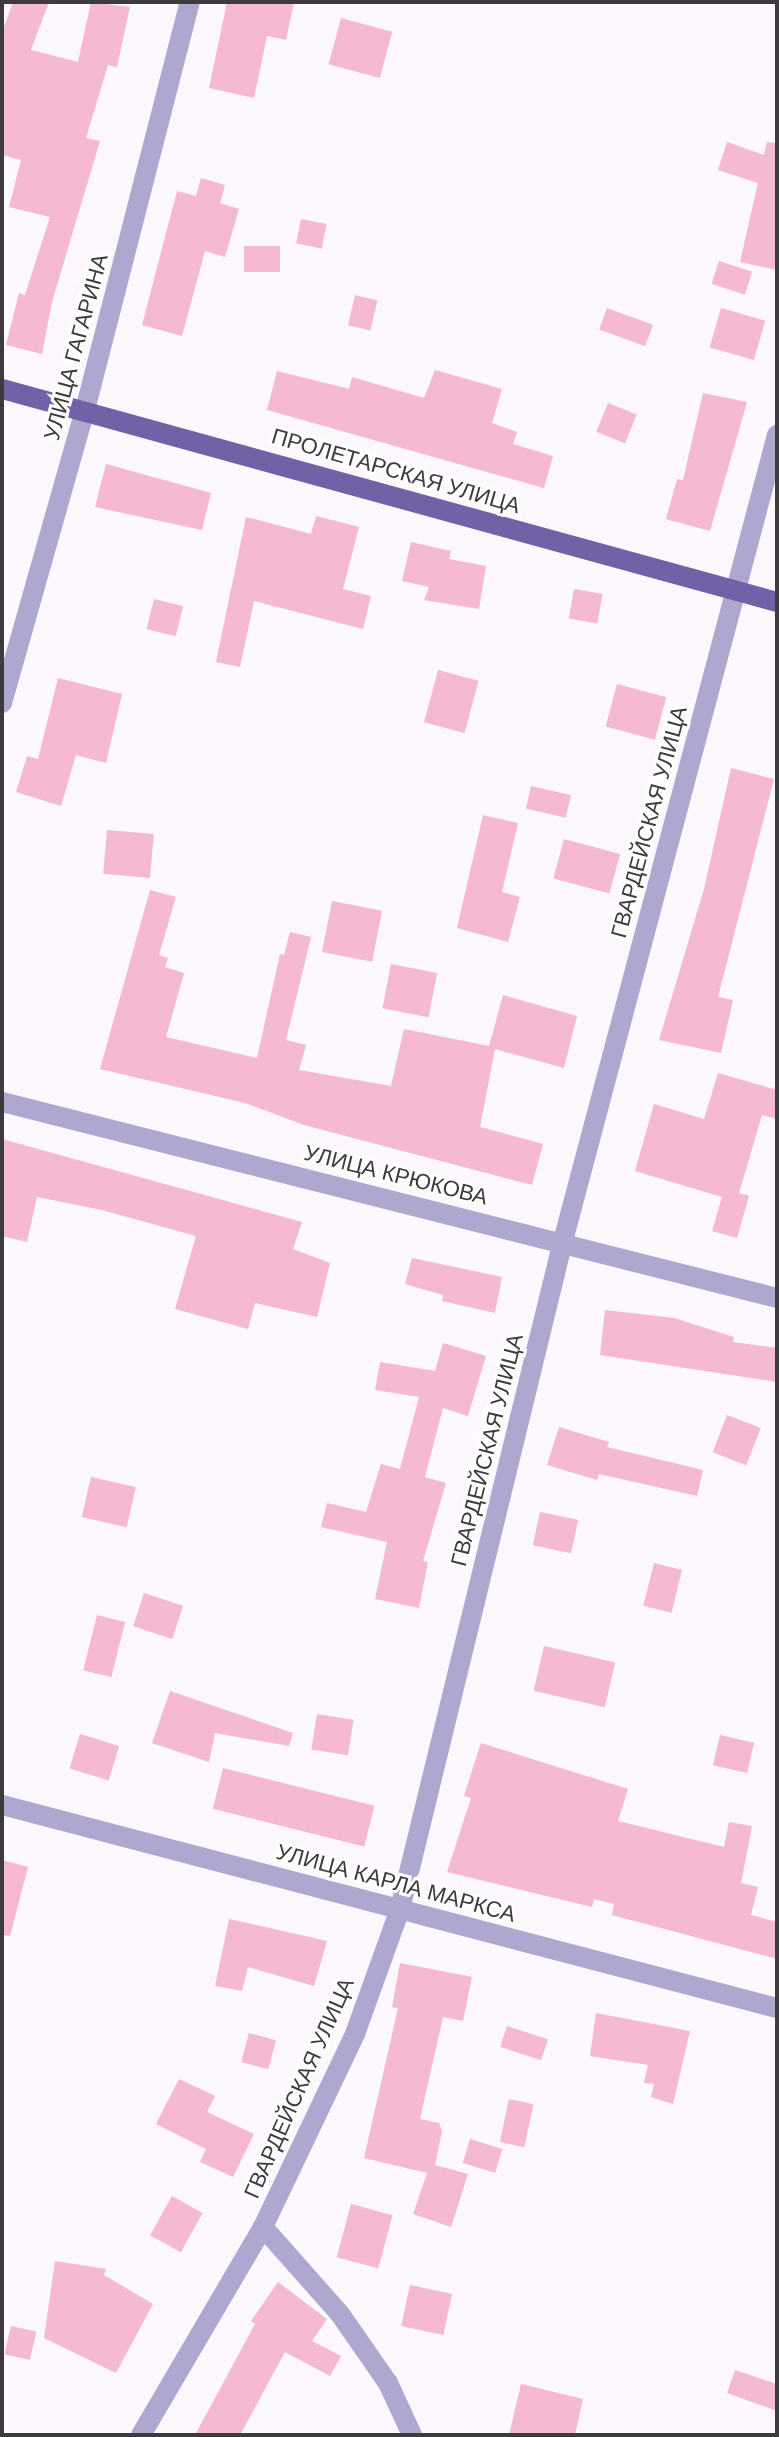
<!DOCTYPE html>
<html>
<head>
<meta charset="utf-8">
<style>
	body { margin:0 }
	#map { position:relative; width:779px; height:2437px; overflow:hidden; background:#fcf8fd; font-family:"DM Sans",sans-serif }
	div>[style] { position:absolute }
	[style*='--x'] { left:calc(var(--x)*1px); top:calc(var(--y)*1px); width:calc(var(--w)*1px); rotate:calc(var(--a)*1deg) }
	.building>* { inset:0; background:#f5b9d2; transform-origin:0 0 }
	.minor>* { height:20px; margin:-10px; padding:0 10px; transform-origin:10px; border-radius:10px; background:#aea7cf }
	.major>* { height:20px; margin:-10px; padding:0 10px; transform-origin:10px; border-radius:10px; background:#7161a7 }
	span { translate:-50% -50%; white-space:nowrap; text-align:center; line-height:1.15; -webkit-text-stroke:6px #fff; paint-order:stroke }
	.street-label { font-size:22px; color:#3d3b3d }
	.frame { position:absolute; inset:0; border:4px solid #3d3b3d; pointer-events:none }
</style>
</head>
<body>
<div id="map">
	<div class="building">
		<div style="clip-path:polygon(13px 2px,49px 2px,31px 50px,78px 62px,91px 2px,130px 7px,117px 67px,108px 65px,86px 138px,100px 141px,52px 302px,42px 354px,6px 345px,19px 293px,25px 295px,50px 217px,9px 207px,21px 160px,2px 155px,2px 33px)"></div>
		<div style="clip-path:polygon(227px 2px,294px 2px,286px 40px,267px 36px,254px 98px,209px 88px)"></div>
		<div style="left:341px;top:18px;width:53px;height:48px;rotate:15deg"></div>
		<div style="clip-path:polygon(727px 142px,764px 155px,767px 142px,777px 143px,777px 270px,740px 262px,758px 183px,718px 170px)"></div>
		<div style="clip-path:polygon(201px 178px,225px 185px,220px 203px,239px 209px,225px 257px,205px 251px,182px 336px,142px 325px,177px 191px,196px 196px)"></div>
		<div style="left:301px;top:219px;width:26px;height:25px;rotate:11deg"></div>
		<div style="left:244px;top:246px;width:36px;height:26px"></div>
		<div style="left:719px;top:261px;width:35px;height:24px;rotate:18deg"></div>
		<div style="left:355px;top:295px;width:23px;height:31px;rotate:13deg"></div>
		<div style="left:607px;top:308px;width:49px;height:23px;rotate:20deg"></div>
		<div style="left:721px;top:308px;width:46px;height:41px;rotate:16deg"></div>
		<div style="clip-path:polygon(435px 370px,502px 389px,492px 423px,517px 432px,513px 444px,553px 456px,544px 488px,267px 410px,277px 371px,349px 389px,352px 377px,424px 398px)"></div>
		<div style="clip-path:polygon(703px 393px,747px 402px,710px 531px,666px 519px,677px 479px,683px 480px)"></div>
		<div style="left:608px;top:403px;width:31px;height:31px;rotate:22deg"></div>
		<div style="clip-path:polygon(106px 464px,211px 493px,202px 530px,95px 507px)"></div>
		<div style="clip-path:polygon(316px 516px,359px 527px,343px 589px,371px 596px,363px 629px,254px 601px,240px 667px,216px 662px,246px 517px,311px 534px)"></div>
		<div style="clip-path:polygon(411px 542px,451px 551px,449px 559px,486px 566px,479px 609px,424px 600px,429px 587px,402px 581px)"></div>
		<div style="left:574px;top:589px;width:29px;height:30px;rotate:10deg"></div>
		<div style="left:154px;top:599px;width:30px;height:31px;rotate:14deg"></div>
		<div style="left:438px;top:670px;width:42px;height:54px;rotate:15deg"></div>
		<div style="clip-path:polygon(58px 678px,122px 694px,106px 763px,76px 755px,61px 806px,16px 792px,27px 756px,38px 759px)"></div>
		<div style="left:617px;top:684px;width:51px;height:44px;rotate:15deg"></div>
		<div style="clip-path:polygon(731px 768px,774px 779px,718px 997px,733px 1000px,721px 1053px,659px 1040px,704px 889px)"></div>
		<div style="left:531px;top:786px;width:41px;height:23px;rotate:13deg"></div>
		<div style="clip-path:polygon(483px 815px,518px 823px,502px 892px,520px 897px,508px 942px,457px 928px)"></div>
		<div style="left:107px;top:830px;width:47px;height:44px;rotate:5deg"></div>
		<div style="left:564px;top:839px;width:58px;height:41px;rotate:15deg"></div>
		<div style="clip-path:polygon(150px 890px,176px 897px,159px 955px,168px 958px,165px 967px,184px 973px,166px 1037px,257px 1058px,280px 954px,284px 955px,290px 932px,311px 937px,286px 1040px,306px 1045px,299px 1070px,391px 1086px,404px 1029px,489px 1046px,503px 995px,577px 1016px,564px 1068px,495px 1049px,480px 1127px,543px 1144px,532px 1185px,304px 1125px,245px 1103px,100px 1069px)"></div>
		<div style="left:332px;top:901px;width:51px;height:52px;rotate:11deg"></div>
		<div style="left:391px;top:964px;width:47px;height:45px;rotate:11deg"></div>
		<div style="clip-path:polygon(718px 1073px,777px 1090px,777px 1119px,762px 1115px,739px 1193px,749px 1196px,737px 1238px,712px 1231px,722px 1197px,635px 1171px,654px 1104px,704px 1119px)"></div>
		<div style="clip-path:polygon(2px 1139px,302px 1222px,293px 1249px,330px 1263px,317px 1317px,255px 1303px,248px 1329px,175px 1309px,196px 1236px,102px 1210px,37px 1197px,27px 1242px,2px 1236px)"></div>
		<div style="clip-path:polygon(412px 1258px,502px 1277px,495px 1313px,442px 1301px,443px 1295px,405px 1284px)"></div>
		<div style="clip-path:polygon(605px 1310px,674px 1318px,734px 1337px,733px 1342px,777px 1348px,777px 1382px,600px 1355px)"></div>
		<div style="clip-path:polygon(443px 1343px,486px 1356px,468px 1416px,443px 1408px,425px 1477px,446px 1483px,423px 1561px,428px 1562px,419px 1608px,375px 1599px,387px 1542px,321px 1527px,327px 1503px,366px 1512px,381px 1464px,400px 1469px,419px 1397px,375px 1390px,380px 1362px,435px 1371px)"></div>
		<div style="left:727px;top:1415px;width:36px;height:40px;rotate:21deg"></div>
		<div style="clip-path:polygon(559px 1427px,609px 1442px,607px 1447px,703px 1470px,697px 1496px,599px 1474px,597px 1480px,547px 1465px)"></div>
		<div style="left:91px;top:1477px;width:46px;height:41px;rotate:13deg"></div>
		<div style="left:540px;top:1512px;width:39px;height:34px;rotate:12deg"></div>
		<div style="left:654px;top:1563px;width:29px;height:44px;rotate:14deg"></div>
		<div style="left:144px;top:1593px;width:41px;height:35px;rotate:18deg"></div>
		<div style="left:97px;top:1615px;width:29px;height:57px;rotate:14deg"></div>
		<div style="left:544px;top:1646px;width:73px;height:46px;rotate:13deg"></div>
		<div style="clip-path:polygon(170px 1691px,293px 1733px,289px 1746px,215px 1733px,209px 1762px,152px 1743px)"></div>
		<div style="left:317px;top:1714px;width:37px;height:36px;rotate:9deg"></div>
		<div style="left:80px;top:1734px;width:41px;height:36px;rotate:17deg"></div>
		<div style="left:720px;top:1735px;width:35px;height:31px;rotate:13deg"></div>
		<div style="clip-path:polygon(481px 1743px,628px 1789px,618px 1821px,724px 1847px,729px 1822px,752px 1826px,741px 1883px,758px 1887px,751px 1915px,777px 1922px,777px 1959px,612px 1915px,614px 1904px,594px 1899px,592px 1907px,447px 1872px,471px 1798px,464px 1796px)"></div>
		<div style="left:223px;top:1768px;width:156px;height:42px;rotate:14deg"></div>
		<div style="clip-path:polygon(2px 1860px,28px 1867px,10px 1936px,2px 1935px)"></div>
		<div style="clip-path:polygon(229px 1919px,327px 1941px,314px 1986px,248px 1967px,242px 1991px,215px 1986px)"></div>
		<div style="clip-path:polygon(400px 1963px,472px 1977px,463px 2021px,443px 2017px,420px 2119px,439px 2123px,442px 2131px,435px 2165px,468px 2174px,451px 2227px,413px 2214px,427px 2173px,364px 2158px,398px 2008px,392px 2007px)"></div>
		<div style="clip-path:polygon(596px 2013px,690px 2031px,673px 2104px,651px 2097px,654px 2084px,644px 2083px,648px 2065px,590px 2056px)"></div>
		<div style="left:507px;top:2026px;width:43px;height:22px;rotate:18deg"></div>
		<div style="left:249px;top:2033px;width:28px;height:30px;rotate:15deg"></div>
		<div style="clip-path:polygon(179px 2079px,215px 2096px,207px 2112px,254px 2134px,233px 2177px,200px 2162px,206px 2149px,156px 2124px)"></div>
		<div style="left:509px;top:2099px;width:25px;height:44px;rotate:12deg"></div>
		<div style="left:470px;top:2139px;width:34px;height:25px;rotate:17deg"></div>
		<div style="left:172px;top:2196px;width:35px;height:45px;rotate:29deg"></div>
		<div style="left:351px;top:2204px;width:43px;height:55px;rotate:15deg"></div>
		<div style="clip-path:polygon(55px 2261px,106px 2269px,104px 2275px,153px 2304px,116px 2373px,44px 2338px)"></div>
		<div style="clip-path:polygon(278px 2282px,327px 2319px,312px 2341px,341px 2356px,330px 2376px,285px 2352px,240px 2435px,195px 2435px,255px 2324px,251px 2321px)"></div>
		<div style="left:410px;top:2285px;width:43px;height:42px;rotate:12deg"></div>
		<div style="left:11px;top:2326px;width:26px;height:29px;rotate:13deg"></div>
		<div style="clip-path:polygon(735px 2370px,777px 2384px,777px 2411px,727px 2393px)"></div>
		<div style="clip-path:polygon(521px 2384px,583px 2399px,575px 2435px,509px 2435px)"></div>
	</div>
	<div class="minor">
		<div style="--x:2;--y:703;--w:305;--a:-74.2"></div>
		<div style="--x:85;--y:410;--w:421;--a:-75.6"></div>
		<div style="--x:2;--y:1102;--w:799;--a:14.19"></div>
		<div style="--x:2;--y:1805;--w:801;--a:14.68"></div>
		<div style="--x:263;--y:2227;--w:116;--a:48.5"></div>
		<div style="--x:340;--y:2314;--w:84;--a:55.2"></div>
		<div style="--x:388;--y:2383;--w:57;--a:65.2"></div>
		<div style="--x:141;--y:2435;--w:241;--a:-59.6"></div>
		<div style="--x:263;--y:2227;--w:214;--a:-64.5"></div>
		<div style="--x:355;--y:2034;--w:133;--a:-70.2"></div>
		<div style="--x:400;--y:1909;--w:688;--a:-76.29"></div>
		<div style="--x:563;--y:1241;--w:834;--a:-75.13"></div>
	</div>
	<div class="major">
		<div style="--x:2;--y:389;--w:804;--a:15.37"></div>
	</div>
	<div class="street-label">
		<span style="left:76px;top:347px;rotate:-75deg">УЛИЦА ГАГАРИНА</span>
		<span style="left:396px;top:471px;rotate:16deg">ПРОЛЕТАРСКАЯ УЛИЦА</span>
		<span style="left:649px;top:822px;rotate:-75deg">ГВАРДЕЙСКАЯ УЛИЦА</span>
		<span style="left:396px;top:1175px;rotate:14deg">УЛИЦА КРЮКОВА</span>
		<span style="left:487px;top:1450px;rotate:-76deg">ГВАРДЕЙСКАЯ УЛИЦА</span>
		<span style="left:396px;top:1883px;rotate:15deg">УЛИЦА КАРЛА МАРКСА</span>
		<span style="left:299px;top:2088px;rotate:-66deg">ГВАРДЕЙСКАЯ УЛИЦА</span>
	</div>
	<div class="frame"></div>
</div>
</body>
</html>
